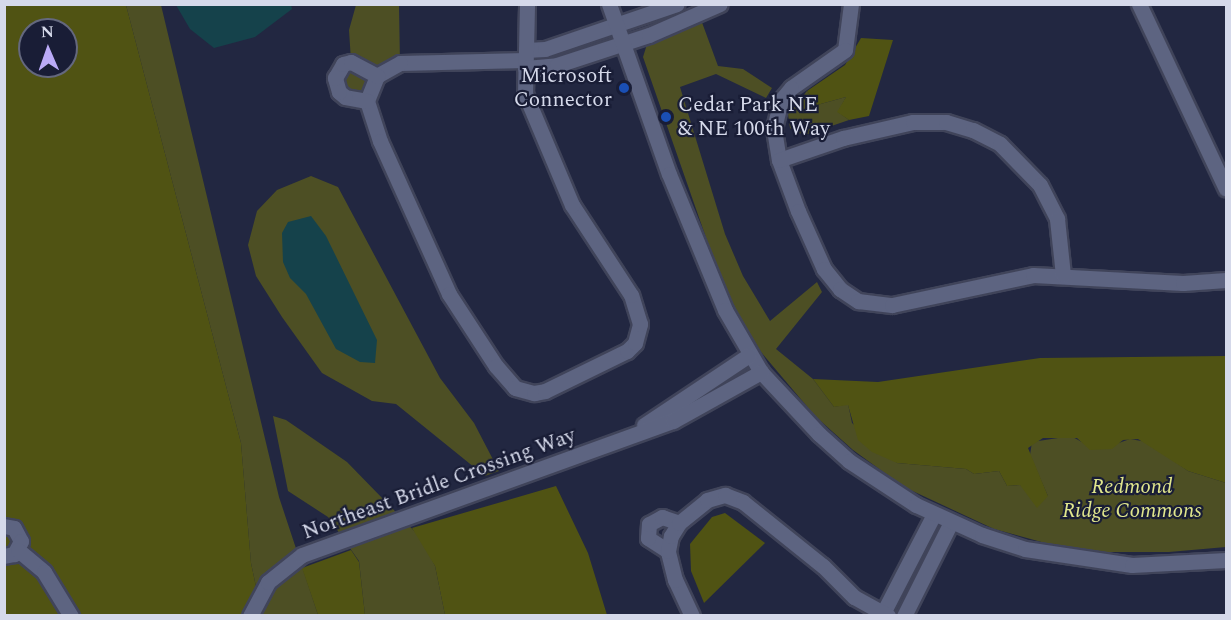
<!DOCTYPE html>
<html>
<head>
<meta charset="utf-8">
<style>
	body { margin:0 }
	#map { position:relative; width:1231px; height:620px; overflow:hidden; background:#222741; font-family:Spectral,serif }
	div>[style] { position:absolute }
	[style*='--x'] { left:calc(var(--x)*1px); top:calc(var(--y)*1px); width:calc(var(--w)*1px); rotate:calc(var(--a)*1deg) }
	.green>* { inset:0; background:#4d4f24 }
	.forest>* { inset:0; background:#505313 }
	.water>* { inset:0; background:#15424b }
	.roads { filter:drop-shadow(2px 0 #40445a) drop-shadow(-2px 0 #40445a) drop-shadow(0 2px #40445a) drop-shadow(0 -2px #40445a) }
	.street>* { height:15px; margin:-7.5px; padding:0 7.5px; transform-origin:7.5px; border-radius:7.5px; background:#5d6481 }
	.secondary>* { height:15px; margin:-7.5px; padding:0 7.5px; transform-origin:7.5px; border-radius:7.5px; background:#5d6481 }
	.dots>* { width:16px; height:16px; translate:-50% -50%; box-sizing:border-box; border:3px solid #191d36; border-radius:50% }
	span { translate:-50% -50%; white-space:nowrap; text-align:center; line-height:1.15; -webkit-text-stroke:4.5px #191d36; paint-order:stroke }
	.poi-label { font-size:21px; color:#d5d9ea }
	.right { translate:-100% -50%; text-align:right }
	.left { translate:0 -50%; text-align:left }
	.street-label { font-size:21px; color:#d5d9ea }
	.park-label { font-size:21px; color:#e1e78d; font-style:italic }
	.frame { position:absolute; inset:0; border:6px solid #d5d9ea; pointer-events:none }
	.north { position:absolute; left:18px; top:18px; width:60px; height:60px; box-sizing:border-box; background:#191d36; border:2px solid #64687e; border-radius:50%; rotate:358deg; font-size:16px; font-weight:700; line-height:24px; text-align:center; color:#d5d9ea }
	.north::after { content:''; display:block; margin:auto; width:21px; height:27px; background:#baaaf7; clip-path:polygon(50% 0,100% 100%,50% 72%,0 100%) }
</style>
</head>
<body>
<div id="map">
	<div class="green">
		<div style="clip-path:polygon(126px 5px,161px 5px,279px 497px,318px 615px,262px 615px,251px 563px,241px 443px)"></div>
		<div style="clip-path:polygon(356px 5px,399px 5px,400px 63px,369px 94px,345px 97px,339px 70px,351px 61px,349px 30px)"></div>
		<div style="clip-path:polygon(700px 17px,718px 66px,743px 69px,772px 88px,766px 98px,716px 74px,680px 87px,725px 234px,743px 276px,770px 321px,817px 282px,822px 292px,776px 349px,813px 379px,834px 407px,848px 404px,852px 423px,897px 463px,966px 469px,974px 474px,999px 471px,1007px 486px,1020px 485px,1048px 496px,1030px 455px,1032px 442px,1071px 436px,1087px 445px,1116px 444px,1130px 439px,1147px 442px,1188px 471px,1226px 483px,1226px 547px,1169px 552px,1104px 552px,1056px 546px,994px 529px,904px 487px,853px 450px,815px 416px,761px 352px,726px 295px,643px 57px,648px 41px)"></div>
		<div style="clip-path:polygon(807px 91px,817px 105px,846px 97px,838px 112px,849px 120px,808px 134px,797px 133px,790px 128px,788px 114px)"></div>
		<div style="clip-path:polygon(311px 176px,338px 187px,440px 378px,474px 423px,499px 471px,485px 476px,396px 404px,372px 401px,322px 373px,282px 317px,256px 276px,248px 245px,257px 211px,277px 190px)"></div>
		<div style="clip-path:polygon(273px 416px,286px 420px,347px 462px,422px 539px,435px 566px,445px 615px,365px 615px,359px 561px,328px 517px,288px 491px)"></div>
	</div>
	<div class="forest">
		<div style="clip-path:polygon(evenodd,4px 5px,126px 5px,241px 443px,251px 563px,262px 615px,5px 615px,4px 5px,30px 30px,66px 30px,66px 66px,30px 66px,30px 30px)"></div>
		<div style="clip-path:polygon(861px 38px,893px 40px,869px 116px,849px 120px,837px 112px,846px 97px,817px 105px,807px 91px,845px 65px)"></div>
		<div style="clip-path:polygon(1226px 356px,1226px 483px,1188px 471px,1138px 439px,1123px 440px,1112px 449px,1090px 450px,1077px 438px,1043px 438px,1028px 448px,1048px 496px,1037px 508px,1020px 485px,1007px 486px,999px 471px,974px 474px,966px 469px,897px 463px,872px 452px,858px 440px,848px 405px,834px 407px,813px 379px,878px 382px,1040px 358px)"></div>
		<div style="clip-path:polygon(556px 486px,588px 553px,607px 615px,445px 615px,435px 566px,412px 528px)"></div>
		<div style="clip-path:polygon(725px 513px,765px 543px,704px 603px,691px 571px,690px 544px,712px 517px)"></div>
		<div style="clip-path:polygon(351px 550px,359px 562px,365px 615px,318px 615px,302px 568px)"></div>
	</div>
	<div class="water">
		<div style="clip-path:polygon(291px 5px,292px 9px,255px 37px,214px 48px,190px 29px,176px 5px)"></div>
		<div style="clip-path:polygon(311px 216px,326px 236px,377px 340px,375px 363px,360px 362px,336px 349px,306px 294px,290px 278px,283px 262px,282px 233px,288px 222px)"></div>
	</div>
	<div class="roads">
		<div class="street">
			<div style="--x:851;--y:4;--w:46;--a:97.4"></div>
			<div style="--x:845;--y:50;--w:66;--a:144.9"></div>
			<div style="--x:791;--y:88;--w:16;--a:130"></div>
			<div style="--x:781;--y:100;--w:30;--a:104"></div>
			<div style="--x:774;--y:129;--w:31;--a:81"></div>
			<div style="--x:779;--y:160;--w:54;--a:69.6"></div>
			<div style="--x:798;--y:211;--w:64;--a:65.9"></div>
			<div style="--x:824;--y:269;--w:26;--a:51"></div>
			<div style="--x:840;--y:289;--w:22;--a:34"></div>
			<div style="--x:858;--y:301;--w:34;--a:7"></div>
			<div style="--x:892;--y:305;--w:144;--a:-12"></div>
			<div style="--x:1033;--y:275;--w:150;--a:3.1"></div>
			<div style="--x:1183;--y:283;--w:43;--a:-4"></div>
			<div style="--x:526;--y:50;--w:19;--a:-3"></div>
			<div style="--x:545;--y:49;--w:139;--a:-18.8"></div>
			<div style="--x:525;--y:60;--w:125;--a:178.6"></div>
			<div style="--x:400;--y:63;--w:26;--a:151"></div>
			<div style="--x:377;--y:76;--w:27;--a:112"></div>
			<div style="--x:367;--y:101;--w:42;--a:72"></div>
			<div style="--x:380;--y:141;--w:168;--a:65.7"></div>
			<div style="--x:449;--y:294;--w:86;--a:56.9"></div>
			<div style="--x:496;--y:366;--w:29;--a:49"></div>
			<div style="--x:515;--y:388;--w:20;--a:15"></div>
			<div style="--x:534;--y:393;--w:11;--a:-10"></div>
			<div style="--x:545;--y:391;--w:91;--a:-26"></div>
			<div style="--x:627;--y:351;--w:11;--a:-45"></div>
			<div style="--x:635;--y:343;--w:20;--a:-75"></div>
			<div style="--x:640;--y:324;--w:30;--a:-107"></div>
			<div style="--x:631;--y:295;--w:108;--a:-123.2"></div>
			<div style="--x:572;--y:205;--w:121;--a:-112.9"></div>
			<div style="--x:525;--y:94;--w:90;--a:-88.7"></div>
			<div style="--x:525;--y:68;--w:32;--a:-5"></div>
			<div style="--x:557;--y:65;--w:97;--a:-18.1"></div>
			<div style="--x:649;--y:35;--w:77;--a:-23.6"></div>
			<div style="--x:367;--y:101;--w:22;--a:-170"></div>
			<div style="--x:345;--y:97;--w:8;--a:-140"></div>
			<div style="--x:339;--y:92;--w:15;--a:-106"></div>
			<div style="--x:335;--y:78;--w:16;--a:-60"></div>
			<div style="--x:343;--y:64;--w:8;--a:-14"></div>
			<div style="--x:351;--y:62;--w:30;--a:28"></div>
			<div style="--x:779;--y:160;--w:68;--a:-19"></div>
			<div style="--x:843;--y:138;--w:72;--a:-12.9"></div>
			<div style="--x:913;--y:122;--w:33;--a:0"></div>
			<div style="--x:946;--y:122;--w:28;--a:17"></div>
			<div style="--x:973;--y:130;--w:30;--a:27"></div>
			<div style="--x:1000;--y:144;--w:57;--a:45.7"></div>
			<div style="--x:1040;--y:185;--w:38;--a:63"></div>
			<div style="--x:1057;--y:219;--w:56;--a:83.9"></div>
			<div style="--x:4;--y:526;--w:10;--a:11"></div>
			<div style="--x:14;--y:528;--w:15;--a:62"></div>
			<div style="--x:21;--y:541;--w:15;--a:118"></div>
			<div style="--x:14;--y:554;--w:10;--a:169"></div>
			<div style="--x:18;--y:550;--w:34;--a:40"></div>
			<div style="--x:44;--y:572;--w:52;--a:58.5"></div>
			<div style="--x:668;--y:551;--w:24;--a:-147"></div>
			<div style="--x:648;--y:538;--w:14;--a:-86"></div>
			<div style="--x:649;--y:524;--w:15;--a:-28"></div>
			<div style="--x:662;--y:517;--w:18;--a:19"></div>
			<div style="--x:883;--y:613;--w:111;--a:-62.7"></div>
			<div style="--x:692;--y:616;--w:40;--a:-115"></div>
			<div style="--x:675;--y:580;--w:30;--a:-104"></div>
			<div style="--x:668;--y:551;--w:15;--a:-79"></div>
			<div style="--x:671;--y:536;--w:15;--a:-58"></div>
			<div style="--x:679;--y:523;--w:36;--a:-39"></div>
			<div style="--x:707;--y:500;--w:19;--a:-16"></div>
			<div style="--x:725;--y:495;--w:19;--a:21"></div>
			<div style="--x:743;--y:502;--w:102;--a:38.7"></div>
			<div style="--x:823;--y:566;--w:44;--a:45"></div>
			<div style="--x:854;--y:597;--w:39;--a:29"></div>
			<div style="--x:904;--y:616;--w:105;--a:-63.4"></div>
		</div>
		<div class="secondary">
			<div style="--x:609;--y:4;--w:180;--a:70.6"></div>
			<div style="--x:669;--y:174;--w:147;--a:67.6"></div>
			<div style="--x:725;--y:310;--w:72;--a:59.9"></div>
			<div style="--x:761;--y:372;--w:85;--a:46.9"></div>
			<div style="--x:819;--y:434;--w:40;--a:42"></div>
			<div style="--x:849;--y:461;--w:80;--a:33.3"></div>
			<div style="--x:916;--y:505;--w:72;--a:24.4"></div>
			<div style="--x:982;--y:535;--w:45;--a:18"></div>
			<div style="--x:1025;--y:549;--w:108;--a:8.5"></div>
			<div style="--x:1132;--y:565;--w:94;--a:-3"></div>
			<div style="--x:1139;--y:4;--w:204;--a:64.8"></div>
			<div style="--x:644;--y:425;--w:126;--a:-33.7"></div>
			<div style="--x:250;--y:616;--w:38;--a:-62"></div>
			<div style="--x:268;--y:582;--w:43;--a:-38.5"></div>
			<div style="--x:302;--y:555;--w:394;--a:-19.9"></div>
			<div style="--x:673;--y:421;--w:101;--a:-29.1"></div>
		</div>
	</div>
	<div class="dots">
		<div style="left:624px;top:88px;background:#1a4fb4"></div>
		<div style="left:666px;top:117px;background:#1a4fb4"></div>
	</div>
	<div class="poi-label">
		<span class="right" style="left:612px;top:88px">Microsoft<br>Connector</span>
		<span class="left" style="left:678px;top:117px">Cedar Park NE<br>&amp; NE 100th Way</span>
	</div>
	<div class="street-label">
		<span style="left:439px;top:484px;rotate:-20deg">Northeast Bridle Crossing Way</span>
	</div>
	<div class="park-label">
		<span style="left:1132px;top:499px">Redmond<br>Ridge Commons</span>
	</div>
	<div class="frame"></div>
	<div class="north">N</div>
</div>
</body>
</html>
